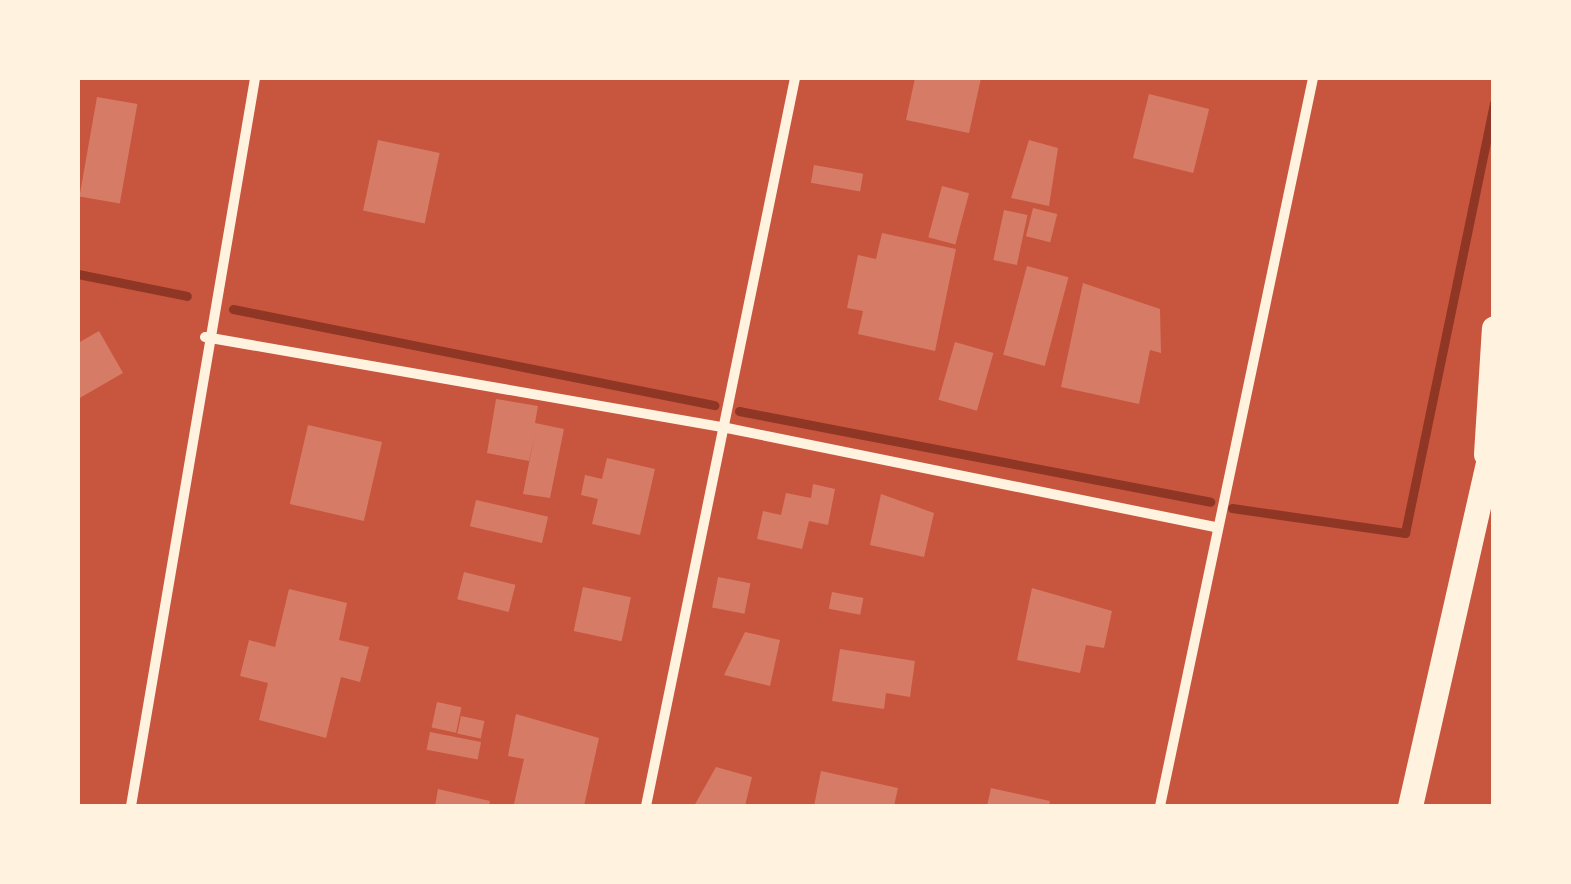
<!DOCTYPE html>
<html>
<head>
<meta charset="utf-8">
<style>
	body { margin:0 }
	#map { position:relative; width:1571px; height:884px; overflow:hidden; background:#c8553d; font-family:"Varela Round",sans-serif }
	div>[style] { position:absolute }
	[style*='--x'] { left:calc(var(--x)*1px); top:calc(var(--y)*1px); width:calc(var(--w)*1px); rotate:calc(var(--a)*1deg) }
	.stream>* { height:9px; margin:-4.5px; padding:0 4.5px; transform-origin:4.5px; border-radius:4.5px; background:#8f3625 }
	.building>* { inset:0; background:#d67c66; transform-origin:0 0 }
	.minor>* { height:10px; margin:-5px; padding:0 5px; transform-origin:5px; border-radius:5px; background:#fff3e0 }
	.primary>* { height:25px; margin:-12.5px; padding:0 12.5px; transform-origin:12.5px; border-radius:12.5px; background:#fff3e0 }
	span { translate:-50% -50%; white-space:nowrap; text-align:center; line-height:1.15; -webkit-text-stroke:8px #fff3e0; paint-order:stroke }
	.frame { position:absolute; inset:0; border:80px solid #fff3e0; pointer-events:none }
</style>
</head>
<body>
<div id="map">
	<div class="stream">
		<div style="--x:78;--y:274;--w:111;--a:11.4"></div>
		<div style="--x:233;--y:309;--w:491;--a:11.3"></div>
		<div style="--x:739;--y:411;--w:480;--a:10.9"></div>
		<div style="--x:1232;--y:508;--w:175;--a:8.2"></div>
		<div style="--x:1405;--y:533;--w:439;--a:-78.3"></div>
	</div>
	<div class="building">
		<div style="clip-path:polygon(915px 78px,981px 78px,969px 133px,906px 120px)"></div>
		<div style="left:1149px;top:94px;width:62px;height:66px;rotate:14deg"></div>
		<div style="left:97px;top:97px;width:41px;height:101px;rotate:10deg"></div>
		<div style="left:378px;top:140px;width:63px;height:72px;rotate:12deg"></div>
		<div style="clip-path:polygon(1029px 140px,1058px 148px,1049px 206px,1011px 198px)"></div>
		<div style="left:814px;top:165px;width:50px;height:18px;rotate:10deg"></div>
		<div style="left:942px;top:186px;width:28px;height:53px;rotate:15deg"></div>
		<div style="left:1033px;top:208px;width:25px;height:29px;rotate:14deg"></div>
		<div style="left:1004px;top:210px;width:24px;height:51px;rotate:12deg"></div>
		<div style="clip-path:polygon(882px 233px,956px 249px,935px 351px,858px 334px,863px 311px,847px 308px,858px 255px,876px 259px)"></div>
		<div style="left:1027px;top:266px;width:43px;height:92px;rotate:15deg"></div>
		<div style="clip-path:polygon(1083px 283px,1160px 309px,1161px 353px,1150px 350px,1139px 404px,1061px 387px)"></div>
		<div style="clip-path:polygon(99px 331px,123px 373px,78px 399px,78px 343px)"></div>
		<div style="left:955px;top:342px;width:40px;height:60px;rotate:16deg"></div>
		<div style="clip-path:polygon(496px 399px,538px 406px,535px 423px,564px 429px,550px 498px,523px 494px,535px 432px,529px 461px,487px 453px)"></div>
		<div style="left:308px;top:425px;width:76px;height:81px;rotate:13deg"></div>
		<div style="clip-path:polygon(607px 458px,655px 469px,640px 535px,592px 524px,598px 499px,581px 495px,585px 475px,602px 479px)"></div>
		<div style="clip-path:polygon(813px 484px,835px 489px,828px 525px,809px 521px,802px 549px,757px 539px,763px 511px,781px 515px,786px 493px,811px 498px)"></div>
		<div style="clip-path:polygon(881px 494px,934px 513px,924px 557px,870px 545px)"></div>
		<div style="left:476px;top:500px;width:74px;height:27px;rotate:13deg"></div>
		<div style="left:464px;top:572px;width:53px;height:28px;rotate:14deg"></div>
		<div style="left:718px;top:577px;width:33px;height:31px;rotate:11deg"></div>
		<div style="left:583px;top:587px;width:49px;height:45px;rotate:12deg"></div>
		<div style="clip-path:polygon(1032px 588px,1112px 611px,1104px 648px,1086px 645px,1080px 673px,1017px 660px)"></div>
		<div style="clip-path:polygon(289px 589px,347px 603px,339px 640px,369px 647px,360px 682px,341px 677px,326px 738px,259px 720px,268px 683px,240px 676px,249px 640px,275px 647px)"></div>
		<div style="left:832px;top:592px;width:32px;height:17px;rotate:11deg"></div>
		<div style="clip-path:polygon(745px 632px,780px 640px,770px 686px,724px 675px)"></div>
		<div style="clip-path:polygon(840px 649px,915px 661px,910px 697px,886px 693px,884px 709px,832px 701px)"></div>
		<div style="left:437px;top:702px;width:25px;height:26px;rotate:12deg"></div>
		<div style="clip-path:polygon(516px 714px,599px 738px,584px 806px,514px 804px,524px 759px,508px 756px)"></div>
		<div style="left:461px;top:716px;width:24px;height:18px;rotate:12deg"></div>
		<div style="left:430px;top:732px;width:52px;height:18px;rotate:11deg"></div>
		<div style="clip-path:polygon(716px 767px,752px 777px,745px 806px,694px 806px)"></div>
		<div style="clip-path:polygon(821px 771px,898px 788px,894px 806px,814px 806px)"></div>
		<div style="clip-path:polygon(991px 788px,1050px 801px,1049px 806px,987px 806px)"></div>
		<div style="clip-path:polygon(438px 789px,490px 801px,489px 806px,435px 806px)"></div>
	</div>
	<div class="minor">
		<div style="--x:205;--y:337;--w:525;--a:9.88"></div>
		<div style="--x:722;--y:427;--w:503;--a:11.47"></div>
		<div style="--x:131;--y:806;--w:738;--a:-80.33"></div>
		<div style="--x:646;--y:806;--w:743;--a:-78.43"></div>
		<div style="--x:1160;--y:806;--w:744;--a:-78.13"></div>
	</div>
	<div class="primary">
		<div style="--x:1486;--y:454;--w:126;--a:-86.4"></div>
		<div style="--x:1410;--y:806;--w:379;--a:-77.2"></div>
	</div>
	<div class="frame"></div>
</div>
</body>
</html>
